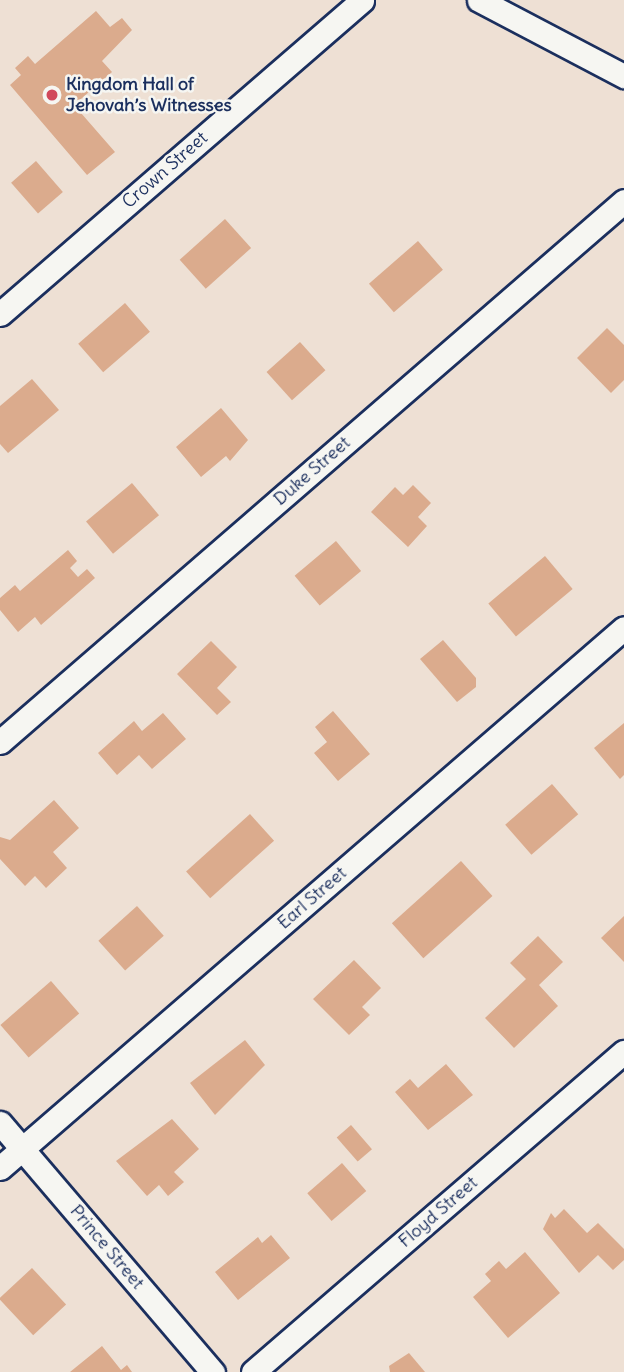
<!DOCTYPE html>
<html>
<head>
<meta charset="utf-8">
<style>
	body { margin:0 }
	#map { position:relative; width:624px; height:1372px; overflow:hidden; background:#eee0d4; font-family:Delius,sans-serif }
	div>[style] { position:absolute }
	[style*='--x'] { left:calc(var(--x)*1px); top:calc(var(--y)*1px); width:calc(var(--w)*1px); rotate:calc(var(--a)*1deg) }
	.building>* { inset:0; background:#dbab8d; transform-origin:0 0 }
	.roads { filter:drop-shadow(2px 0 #1b2f5e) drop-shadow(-2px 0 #1b2f5e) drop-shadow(0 2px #1b2f5e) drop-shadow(0 -2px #1b2f5e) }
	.minor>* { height:23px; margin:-11.5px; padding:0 11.5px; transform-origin:11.5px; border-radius:11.5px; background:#f6f6f2 }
	.dots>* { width:19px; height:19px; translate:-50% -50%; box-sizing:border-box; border:4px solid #f6f6f2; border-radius:50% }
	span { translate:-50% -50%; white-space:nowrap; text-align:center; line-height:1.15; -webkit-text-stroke:5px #f6f6f2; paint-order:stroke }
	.poi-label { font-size:18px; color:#1b2f5e; font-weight:700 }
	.left { translate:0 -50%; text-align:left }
	.street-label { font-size:18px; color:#1b2f5e }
</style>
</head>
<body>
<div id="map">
	<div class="building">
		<div style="clip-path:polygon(96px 11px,110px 27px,122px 18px,132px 30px,102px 61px,112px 72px,74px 105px,115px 152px,87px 175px,10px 85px,21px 75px,15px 68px,28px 56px,35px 64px)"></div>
		<div style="left:36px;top:161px;width:41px;height:33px;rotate:49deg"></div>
		<div style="left:225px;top:219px;width:39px;height:61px;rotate:48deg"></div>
		<div style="left:418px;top:241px;width:38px;height:65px;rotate:49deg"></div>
		<div style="left:125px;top:303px;width:38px;height:62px;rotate:49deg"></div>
		<div style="clip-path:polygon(607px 328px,624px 345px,624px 380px,611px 393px,577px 358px)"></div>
		<div style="left:300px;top:342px;width:38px;height:45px;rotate:48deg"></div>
		<div style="clip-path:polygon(32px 379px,59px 410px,8px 453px,0 444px,0 406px)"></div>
		<div style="clip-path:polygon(221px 408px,248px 440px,230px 461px,226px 456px,201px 477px,176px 447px)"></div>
		<div style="left:132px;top:483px;width:42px;height:60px;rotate:50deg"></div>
		<div style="clip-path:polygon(413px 485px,431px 503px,418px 517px,427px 526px,408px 547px,371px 512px,395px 487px,403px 495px)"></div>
		<div style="left:336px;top:541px;width:39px;height:54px;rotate:50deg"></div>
		<div style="clip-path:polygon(68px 550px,77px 561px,70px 568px,78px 577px,87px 569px,95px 578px,41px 625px,35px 617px,18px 632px,0 610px,0 598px,15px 585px,20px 591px)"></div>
		<div style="left:545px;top:556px;width:43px;height:74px;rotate:50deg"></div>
		<div style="clip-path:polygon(443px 640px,476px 678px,476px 687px,457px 702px,420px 659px)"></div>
		<div style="clip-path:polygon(211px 641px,237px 667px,217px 688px,231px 702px,217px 715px,177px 674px)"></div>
		<div style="clip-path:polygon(333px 711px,370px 754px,338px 781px,314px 753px,327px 742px,315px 727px)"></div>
		<div style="clip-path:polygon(163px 713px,186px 739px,152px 769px,139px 755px,117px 775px,98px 753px,134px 721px,142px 731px)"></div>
		<div style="clip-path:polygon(624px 723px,624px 775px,620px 779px,594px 748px)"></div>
		<div style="left:552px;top:784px;width:40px;height:62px;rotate:49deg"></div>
		<div style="clip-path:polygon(54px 800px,79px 828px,53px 852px,67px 868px,46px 888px,35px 876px,25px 886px,0 859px,0 837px,10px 840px)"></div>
		<div style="left:250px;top:814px;width:36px;height:86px;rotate:48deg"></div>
		<div style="left:461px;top:861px;width:47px;height:93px;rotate:48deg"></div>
		<div style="left:137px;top:906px;width:40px;height:52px;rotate:48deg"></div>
		<div style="clip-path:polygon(624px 916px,624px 962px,601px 938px)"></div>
		<div style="clip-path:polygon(538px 936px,563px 962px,539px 985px,558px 1006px,514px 1048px,485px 1018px,526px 979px,510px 963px)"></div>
		<div style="clip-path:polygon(354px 960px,381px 988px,362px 1007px,370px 1015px,349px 1035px,313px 999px)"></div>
		<div style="left:51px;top:981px;width:43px;height:67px;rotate:49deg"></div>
		<div style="clip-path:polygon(245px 1040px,265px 1065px,215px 1115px,190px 1083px)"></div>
		<div style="clip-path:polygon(446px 1064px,473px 1095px,428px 1130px,395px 1092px,410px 1079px,418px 1088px)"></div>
		<div style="clip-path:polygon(172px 1119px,199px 1149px,174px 1172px,184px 1182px,168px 1196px,159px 1185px,147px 1196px,116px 1161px)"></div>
		<div style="left:351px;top:1125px;width:32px;height:19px;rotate:49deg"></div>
		<div style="left:342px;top:1163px;width:37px;height:46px;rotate:49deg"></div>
		<div style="clip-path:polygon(564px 1209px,587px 1233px,598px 1223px,624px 1249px,624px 1260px,613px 1270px,598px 1255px,579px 1273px,543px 1229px,551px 1213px,555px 1218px)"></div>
		<div style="clip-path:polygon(271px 1235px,290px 1258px,238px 1300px,215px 1272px,258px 1237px,262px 1243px)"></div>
		<div style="clip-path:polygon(525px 1252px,560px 1293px,508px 1338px,473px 1297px,491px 1281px,485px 1274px,499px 1261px,506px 1269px)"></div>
		<div style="left:32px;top:1268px;width:50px;height:45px;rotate:47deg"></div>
		<div style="clip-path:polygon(102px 1346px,121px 1370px,127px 1365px,132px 1372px,70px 1372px)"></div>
		<div style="clip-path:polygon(409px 1353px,425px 1372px,390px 1372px,389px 1366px)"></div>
	</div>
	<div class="roads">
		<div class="minor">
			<div style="--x:479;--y:0;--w:164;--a:27.7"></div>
			<div style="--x:0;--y:314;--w:479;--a:-40.9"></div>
			<div style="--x:0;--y:742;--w:826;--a:-40.92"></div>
			<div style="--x:0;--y:1123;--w:328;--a:49.5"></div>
			<div style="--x:0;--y:1168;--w:825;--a:-40.87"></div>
			<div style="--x:253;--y:1372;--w:490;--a:-40.8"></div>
		</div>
	</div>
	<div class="dots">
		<div style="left:52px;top:95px;background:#d1495b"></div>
	</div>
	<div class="poi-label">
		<span class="left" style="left:66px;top:95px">Kingdom Hall of<br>Jehovah’s Witnesses</span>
	</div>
	<div class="street-label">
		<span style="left:165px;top:170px;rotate:-41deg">Crown Street</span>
		<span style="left:312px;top:471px;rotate:-41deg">Duke Street</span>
		<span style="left:312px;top:898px;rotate:-41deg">Earl Street</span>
		<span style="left:438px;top:1212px;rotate:-41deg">Floyd Street</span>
		<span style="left:107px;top:1247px;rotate:50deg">Prince Street</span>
	</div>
</div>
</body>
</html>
